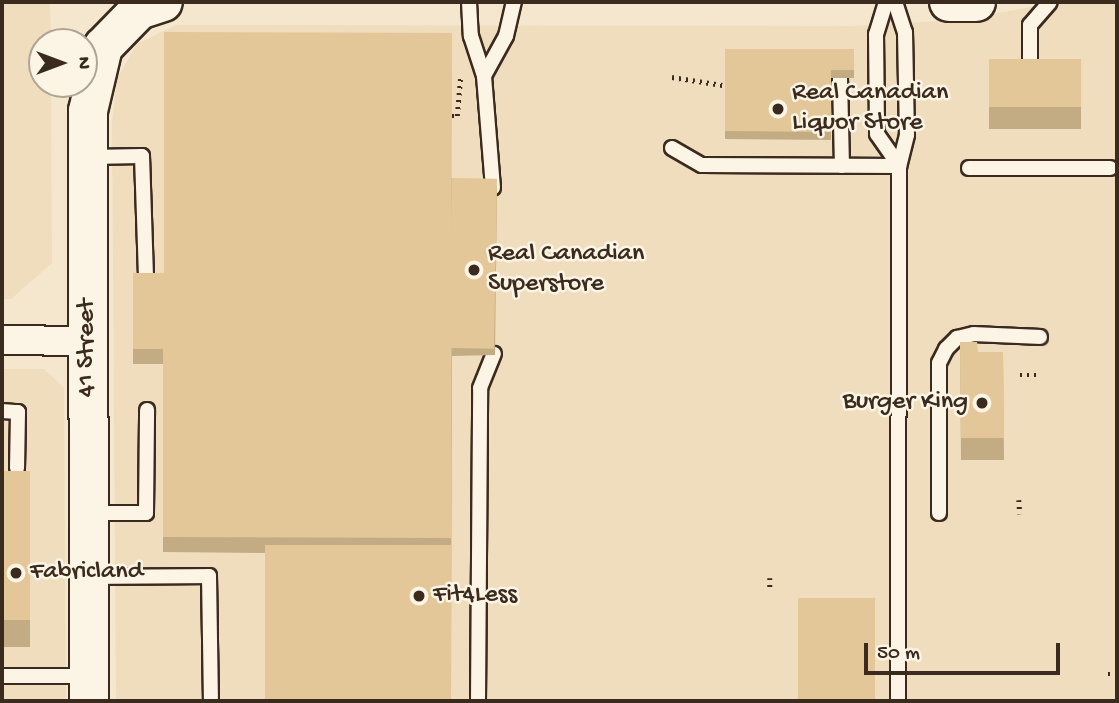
<!DOCTYPE html>
<html>
<head>
<meta charset="utf-8">
<style>
	body { margin:0 }
	#map { position:relative; width:1119px; height:703px; overflow:hidden; background:#f4e7ce; font-family:"Gochi Hand",sans-serif }
	div>[style] { position:absolute }
	[style*='--x'] { left:calc(var(--x)*1px); top:calc(var(--y)*1px); width:calc(var(--w)*1px); rotate:calc(var(--a)*1deg) }
	.built>* { inset:0; background:#efddbe }
	.path>* { height:4.5px; margin-top:-2.25px; transform-origin:0; background:repeating-linear-gradient(90deg,#3b2a1e 0 2px,transparent 0 7px) }
	.roads { filter:drop-shadow(2px 0 #3b2a1e) drop-shadow(-2px 0 #3b2a1e) drop-shadow(0 2px #3b2a1e) drop-shadow(0 -2px #3b2a1e) }
	.lane>* { height:14px; margin:-7px; padding:0 7px; transform-origin:7px; border-radius:7px; background:#fcf5e5 }
	.street>* { height:28px; margin:-14px; padding:0 14px; transform-origin:14px; border-radius:14px; background:#fcf5e5 }
	.secondary>* { height:38px; margin:-19px; padding:0 19px; transform-origin:19px; border-radius:19px; background:#fcf5e5 }
	.wall>* { inset:0; background:#c3ab83; transform-origin:0 0 }
	.building>* { inset:0; background:#e3c798; transform-origin:0 0 }
	.dots>* { width:19px; height:19px; translate:-50% -50%; box-sizing:border-box; border:4px solid #fcf5e5; border-radius:50% }
	span { translate:-50% -50%; white-space:nowrap; text-align:center; line-height:1.15; -webkit-text-stroke:5px #fcf5e5; paint-order:stroke }
	.poi-label { font-size:26px; color:#3b2a1e }
	.left { translate:0 -50%; text-align:left }
	.right { translate:-100% -50%; text-align:right }
	.street-label { font-size:26px; color:#3b2a1e }
	.frame { position:absolute; inset:0; border:4px solid #3b2a1e; pointer-events:none }
	.north { position:absolute; left:28px; top:28px; width:70px; height:70px; box-sizing:border-box; background:#fcf5e5; border:2px solid #afa495; border-radius:50%; rotate:90deg; font-size:19px; font-weight:700; line-height:28px; text-align:center; color:#3b2a1e }
	.north::after { content:''; display:block; margin:auto; width:24px; height:32px; background:#3b2a1e; clip-path:polygon(50% 0,100% 100%,50% 72%,0 100%) }
	.scale { position:absolute; left:864px; top:643px; width:196px; height:32px; box-sizing:border-box; border:4px solid #3b2a1e; border-top:0; padding-left:9px; font-size:21px; line-height:24px; white-space:nowrap; color:#3b2a1e; -webkit-text-stroke:5px #fcf5e5; paint-order:stroke }
</style>
</head>
<body>
<div id="map">
	<div class="built">
		<div style="clip-path:polygon(2px 2px,50px 2px,51px 42px,42px 42px,42px 84px,51px 84px,52px 263px,11px 299px,2px 299px)"></div>
		<div style="clip-path:polygon(1061px 2px,1117px 2px,1117px 701px,116px 701px,112px 123px,117px 79px,137px 44px,176px 25px,850px 26px,957px 20px)"></div>
		<div style="clip-path:polygon(2px 369px,44px 369px,64px 388px,66px 701px,2px 701px)"></div>
	</div>
	<div class="path">
		<div style="--x:672;--y:77;--w:51;--a:9.1"></div>
		<div style="--x:452;--y:116;--w:5;--a:0"></div>
		<div style="--x:457;--y:116;--w:38;--a:-85"></div>
		<div style="--x:1020;--y:375;--w:20;--a:0"></div>
		<div style="--x:1019;--y:500;--w:14;--a:86"></div>
		<div style="--x:770;--y:578;--w:13;--a:90"></div>
		<div style="--x:1108;--y:674;--w:9;--a:0"></div>
	</div>
	<div class="roads">
		<div class="lane">
			<div style="--x:469;--y:2;--w:34;--a:87"></div>
			<div style="--x:471;--y:36;--w:42;--a:72"></div>
			<div style="--x:484;--y:76;--w:112;--a:85.4"></div>
			<div style="--x:886;--y:2;--w:34;--a:107"></div>
			<div style="--x:876;--y:34;--w:100;--a:89.4"></div>
			<div style="--x:877;--y:134;--w:39;--a:55"></div>
			<div style="--x:895;--y:2;--w:32;--a:72"></div>
			<div style="--x:905;--y:32;--w:103;--a:88.9"></div>
			<div style="--x:907;--y:135;--w:32;--a:104"></div>
			<div style="--x:899;--y:166;--w:535;--a:90.11"></div>
			<div style="--x:1030;--y:61;--w:36;--a:-90"></div>
			<div style="--x:1030;--y:25;--w:30;--a:-49"></div>
			<div style="--x:484;--y:76;--w:46;--a:-61.2"></div>
			<div style="--x:506;--y:36;--w:35;--a:-77"></div>
			<div style="--x:840;--y:78;--w:88;--a:88.7"></div>
			<div style="--x:672;--y:148;--w:34;--a:30"></div>
			<div style="--x:702;--y:165;--w:197;--a:0.3"></div>
			<div style="--x:90;--y:157;--w:52;--a:-1.1"></div>
			<div style="--x:142;--y:156;--w:118;--a:88.1"></div>
			<div style="--x:969;--y:168;--w:141;--a:0"></div>
			<div style="--x:2;--y:411;--w:16;--a:4"></div>
			<div style="--x:18;--y:412;--w:56;--a:91"></div>
			<div style="--x:90;--y:513;--w:56;--a:0"></div>
			<div style="--x:146;--y:513;--w:103;--a:-89.4"></div>
			<div style="--x:939;--y:513;--w:150;--a:-90"></div>
			<div style="--x:939;--y:363;--w:16;--a:-63"></div>
			<div style="--x:946;--y:349;--w:16;--a:-45"></div>
			<div style="--x:957;--y:338;--w:17;--a:-13"></div>
			<div style="--x:974;--y:334;--w:66;--a:2.6"></div>
			<div style="--x:91;--y:577;--w:118;--a:-0.5"></div>
			<div style="--x:209;--y:576;--w:125;--a:89.1"></div>
			<div style="--x:2;--y:676;--w:85;--a:0"></div>
			<div style="--x:478;--y:701;--w:313;--a:-89.6"></div>
			<div style="--x:480;--y:388;--w:37;--a:-68"></div>
		</div>
		<div class="street">
			<div style="--x:2;--y:340;--w:86;--a:0.7"></div>
		</div>
		<div class="secondary">
			<div style="--x:949;--y:2;--w:27;--a:0"></div>
			<div style="--x:89;--y:701;--w:590;--a:-90.1"></div>
			<div style="--x:88;--y:111;--w:66;--a:-76.8"></div>
			<div style="--x:103;--y:47;--w:52;--a:-45.8"></div>
			<div style="--x:139;--y:10;--w:25;--a:-18"></div>
		</div>
	</div>
	<div class="wall">
		<div style="clip-path:polygon(725px 49px,854px 49px,854px 78px,831px 78px,831px 140px,725px 139px)"></div>
		<div style="left:1081px;top:59px;width:70px;height:92px;rotate:90deg"></div>
		<div style="clip-path:polygon(452px 178px,497px 187px,495px 355px,452px 356px,452px 302px,451px 701px,265px 553px,163px 552px,163px 364px,133px 364px,133px 273px,164px 273px)"></div>
		<div style="clip-path:polygon(960px 342px,978px 352px,1003px 352px,1004px 460px,961px 460px)"></div>
		<div style="left:2px;top:471px;width:28px;height:176px"></div>
	</div>
	<div class="building">
		<div style="clip-path:polygon(164px 32px,452px 33px,451px 538px,163px 537px,163px 349px,133px 349px,133px 273px,164px 273px)"></div>
		<div style="clip-path:polygon(725px 49px,854px 49px,854px 70px,831px 70px,831px 132px,725px 131px)"></div>
		<div style="left:1081px;top:59px;width:48px;height:92px;rotate:90deg"></div>
		<div style="left:452px;top:178px;width:45px;height:170px;rotate:1deg"></div>
		<div style="clip-path:polygon(960px 342px,977px 342px,978px 352px,1003px 352px,1004px 438px,961px 438px)"></div>
		<div style="left:2px;top:471px;width:28px;height:149px"></div>
		<div style="left:265px;top:545px;width:186px;height:156px"></div>
		<div style="left:798px;top:598px;width:77px;height:103px"></div>
		<div style="left:2px;top:699px;width:38px;height:2px"></div>
	</div>
	<div class="dots">
		<div style="left:778px;top:109px;background:#3b2a1e"></div>
		<div style="left:474px;top:270px;background:#3b2a1e"></div>
		<div style="left:982px;top:403px;background:#3b2a1e"></div>
		<div style="left:16px;top:573px;background:#3b2a1e"></div>
		<div style="left:419px;top:596px;background:#3b2a1e"></div>
	</div>
	<div class="poi-label">
		<span class="left" style="left:792px;top:109px">Real Canadian<br>Liquor Store</span>
		<span class="left" style="left:488px;top:270px">Real Canadian<br>Superstore</span>
		<span class="right" style="left:968px;top:403px">Burger King</span>
		<span class="left" style="left:30px;top:573px">Fabricland</span>
		<span class="left" style="left:433px;top:596px">Fit4Less</span>
	</div>
	<div class="street-label">
		<span style="left:88px;top:348px;rotate:-90deg">41 Street</span>
	</div>
	<div class="frame"></div>
	<div class="north">N</div>
	<div class="scale">50 m</div>
</div>
</body>
</html>
